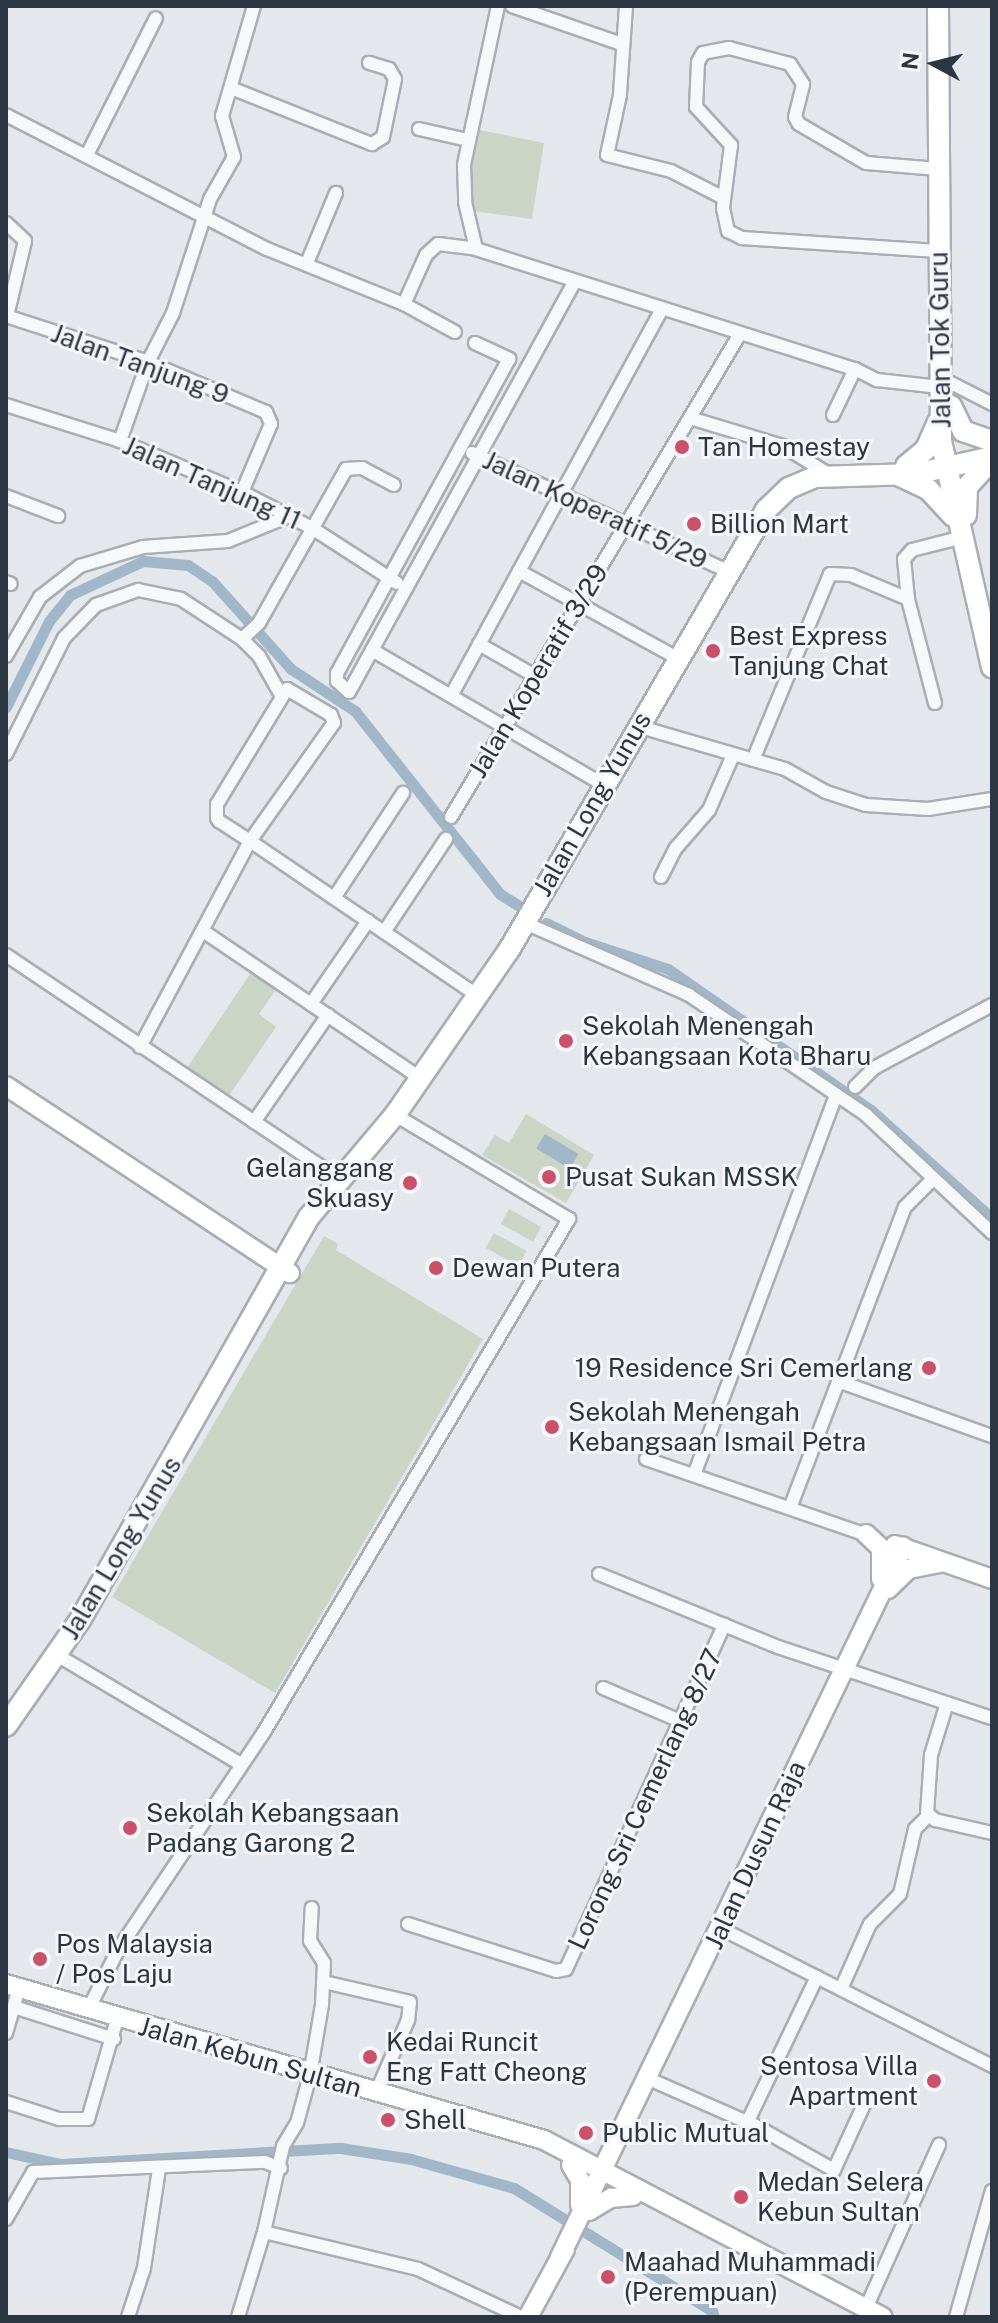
<!DOCTYPE html>
<html>
<head>
<meta charset="utf-8">
<style>
	body { margin:0 }
	#map { position:relative; width:998px; height:2323px; overflow:hidden; background:#e4e7eb; font-family:"Public Sans",sans-serif }
	div>[style] { position:absolute }
	[style*='--x'] { left:calc(var(--x)*1px); top:calc(var(--y)*1px); width:calc(var(--w)*1px); rotate:calc(var(--a)*1deg) }
	.green>* { inset:0; background:#cad5c6; transform-origin:0 0 }
	.water>* { inset:0; background:#a1b7c9; transform-origin:0 0 }
	.canal>* { height:11px; margin:-5.5px; padding:0 5.5px; transform-origin:5.5px; border-radius:5.5px; background:#a1b7c9 }
	.roads { filter:drop-shadow(2px 0 #a9aeb5) drop-shadow(-2px 0 #a9aeb5) drop-shadow(0 2px #a9aeb5) drop-shadow(0 -2px #a9aeb5) }
	.street>* { height:12px; margin:-6px; padding:0 6px; transform-origin:6px; border-radius:6px; background:#f7f8fa }
	.secondary>* { height:18px; margin:-9px; padding:0 9px; transform-origin:9px; border-radius:9px; background:#fff }
	.primary>* { height:20px; margin:-10px; padding:0 10px; transform-origin:10px; border-radius:10px; background:#fff }
	.dots>* { width:22px; height:22px; translate:-50% -50%; box-sizing:border-box; border:4px solid #f4f6f9; border-radius:50% }
	span { translate:-50% -50%; white-space:nowrap; text-align:center; line-height:1.15; -webkit-text-stroke:6px #f4f6f9; paint-order:stroke }
	.street-label { font-size:26px; color:#2c3643 }
	.poi-label { font-size:26px; color:#2c3643 }
	.left { translate:0 -50%; text-align:left }
	.right { translate:-100% -50%; text-align:right }
	.frame { position:absolute; inset:0; border:8px solid #2c3643; pointer-events:none }
	.north { position:absolute; left:894px; top:24px; width:80px; height:80px; -webkit-text-stroke:6px #f4f6f9; paint-order:stroke; rotate:277deg; font-size:22px; font-weight:700; line-height:32px; text-align:center; color:#2c3643 }
	.north::after { content:''; display:block; margin:auto; width:28px; height:36px; background:#2c3643; clip-path:polygon(50% 0,100% 100%,50% 72%,0 100%) }
</style>
</head>
<body>
<div id="map">
	<div class="green">
		<div style="clip-path:polygon(475px 129px,544px 143px,532px 219px,472px 211px,465px 186px)"></div>
		<div style="clip-path:polygon(252px 971px,277px 988px,259px 1014px,276px 1027px,228px 1097px,187px 1068px)"></div>
		<div style="clip-path:polygon(526px 1114px,594px 1155px,566px 1203px,482px 1155px,495px 1135px,509px 1143px)"></div>
		<div style="left:509px;top:1209px;width:37px;height:17px;rotate:29deg"></div>
		<div style="left:494px;top:1233px;width:37px;height:17px;rotate:29deg"></div>
		<div style="clip-path:polygon(324px 1236px,338px 1244px,336px 1250px,483px 1339px,275px 1693px,112px 1597px)"></div>
	</div>
	<div class="water">
		<div style="left:545px;top:1134px;width:39px;height:17px;rotate:31deg"></div>
	</div>
	<div class="canal">
		<div style="--x:6;--y:707;--w:96;--a:-63.4"></div>
		<div style="--x:49;--y:621;--w:33;--a:-51"></div>
		<div style="--x:70;--y:595;--w:81;--a:-25"></div>
		<div style="--x:143;--y:561;--w:45;--a:5.1"></div>
		<div style="--x:188;--y:565;--w:29;--a:34"></div>
		<div style="--x:212;--y:581;--w:118;--a:48.1"></div>
		<div style="--x:291;--y:669;--w:77;--a:33.3"></div>
		<div style="--x:355;--y:711;--w:233;--a:51.6"></div>
		<div style="--x:500;--y:894;--w:26;--a:32"></div>
		<div style="--x:546;--y:923;--w:43;--a:26"></div>
		<div style="--x:585;--y:942;--w:87;--a:18"></div>
		<div style="--x:668;--y:969;--w:247;--a:34.8"></div>
		<div style="--x:871;--y:1110;--w:162;--a:41.8"></div>
		<div style="--x:6;--y:2152;--w:55;--a:12.5"></div>
		<div style="--x:60;--y:2164;--w:281;--a:-3.3"></div>
		<div style="--x:341;--y:2148;--w:71;--a:8.9"></div>
		<div style="--x:411;--y:2159;--w:107;--a:15.7"></div>
		<div style="--x:514;--y:2188;--w:233;--a:31.8"></div>
		<div style="--x:712;--y:2311;--w:6;--a:72"></div>
	</div>
	<div class="roads">
		<div class="street">
			<div style="--x:498;--y:6;--w:163;--a:102.1"></div>
			<div style="--x:464;--y:165;--w:37;--a:88"></div>
			<div style="--x:465;--y:202;--w:48;--a:76.8"></div>
			<div style="--x:476;--y:249;--w:398;--a:17.6"></div>
			<div style="--x:855;--y:369;--w:51;--a:115.6"></div>
			<div style="--x:512;--y:6;--w:116;--a:19.1"></div>
			<div style="--x:626;--y:6;--w:89;--a:93.9"></div>
			<div style="--x:620;--y:95;--w:61;--a:102.2"></div>
			<div style="--x:607;--y:155;--w:66;--a:14"></div>
			<div style="--x:671;--y:171;--w:59;--a:27"></div>
			<div style="--x:231;--y:88;--w:152;--a:21.7"></div>
			<div style="--x:372;--y:144;--w:13;--a:-32"></div>
			<div style="--x:383;--y:137;--w:59;--a:-78.3"></div>
			<div style="--x:395;--y:79;--w:12;--a:-121"></div>
			<div style="--x:389;--y:69;--w:21;--a:-163"></div>
			<div style="--x:6;--y:115;--w:293;--a:27.2"></div>
			<div style="--x:267;--y:249;--w:148;--a:21.9"></div>
			<div style="--x:404;--y:304;--w:58;--a:28.8"></div>
			<div style="--x:419;--y:129;--w:50;--a:12.7"></div>
			<div style="--x:87;--y:155;--w:153;--a:-63.3"></div>
			<div style="--x:938;--y:169;--w:72;--a:-175.2"></div>
			<div style="--x:866;--y:163;--w:78;--a:-149.8"></div>
			<div style="--x:799;--y:124;--w:8;--a:-120"></div>
			<div style="--x:795;--y:117;--w:34;--a:-76"></div>
			<div style="--x:803;--y:84;--w:24;--a:-123"></div>
			<div style="--x:790;--y:64;--w:63;--a:-165.3"></div>
			<div style="--x:729;--y:48;--w:26;--a:169"></div>
			<div style="--x:703;--y:53;--w:10;--a:119"></div>
			<div style="--x:698;--y:62;--w:45;--a:92.5"></div>
			<div style="--x:696;--y:107;--w:52;--a:47.4"></div>
			<div style="--x:731;--y:145;--w:64;--a:97.2"></div>
			<div style="--x:723;--y:208;--w:24;--a:78"></div>
			<div style="--x:728;--y:231;--w:16;--a:27"></div>
			<div style="--x:742;--y:238;--w:196;--a:3.8"></div>
			<div style="--x:6;--y:223;--w:26;--a:43"></div>
			<div style="--x:25;--y:241;--w:77;--a:103.5"></div>
			<div style="--x:307;--y:263;--w:76;--a:-67.5"></div>
			<div style="--x:404;--y:304;--w:54;--a:-65.8"></div>
			<div style="--x:426;--y:255;--w:16;--a:-43"></div>
			<div style="--x:438;--y:244;--w:38;--a:7"></div>
			<div style="--x:6;--y:316;--w:149;--a:17.9"></div>
			<div style="--x:148;--y:362;--w:128;--a:23"></div>
			<div style="--x:266;--y:412;--w:13;--a:67"></div>
			<div style="--x:271;--y:424;--w:74;--a:113.1"></div>
			<div style="--x:475;--y:343;--w:38;--a:25"></div>
			<div style="--x:509;--y:359;--w:358;--a:118.7"></div>
			<div style="--x:337;--y:673;--w:8;--a:90"></div>
			<div style="--x:337;--y:681;--w:16;--a:43"></div>
			<div style="--x:349;--y:692;--w:469;--a:-61.2"></div>
			<div style="--x:855;--y:369;--w:25;--a:27"></div>
			<div style="--x:877;--y:380;--w:63;--a:6.3"></div>
			<div style="--x:951;--y:383;--w:46;--a:27.1"></div>
			<div style="--x:6;--y:405;--w:120;--a:17.5"></div>
			<div style="--x:120;--y:441;--w:132;--a:22.7"></div>
			<div style="--x:242;--y:492;--w:79;--a:27.2"></div>
			<div style="--x:312;--y:528;--w:101;--a:32.9"></div>
			<div style="--x:690;--y:418;--w:97;--a:16.8"></div>
			<div style="--x:783;--y:446;--w:55;--a:31.7"></div>
			<div style="--x:120;--y:441;--w:84;--a:-70.5"></div>
			<div style="--x:148;--y:362;--w:55;--a:-63"></div>
			<div style="--x:173;--y:313;--w:120;--a:-72"></div>
			<div style="--x:210;--y:199;--w:48;--a:-60.3"></div>
			<div style="--x:234;--y:157;--w:43;--a:-106.3"></div>
			<div style="--x:222;--y:116;--w:115;--a:-73.8"></div>
			<div style="--x:472;--y:453;--w:283;--a:24.8"></div>
			<div style="--x:6;--y:496;--w:56;--a:21"></div>
			<div style="--x:519;--y:571;--w:180;--a:28.8"></div>
			<div style="--x:6;--y:582;--w:5;--a:22"></div>
			<div style="--x:242;--y:639;--w:23;--a:-43"></div>
			<div style="--x:259;--y:623;--w:177;--a:-60.5"></div>
			<div style="--x:346;--y:469;--w:16;--a:-4"></div>
			<div style="--x:362;--y:468;--w:36;--a:28"></div>
			<div style="--x:479;--y:644;--w:64;--a:29.7"></div>
			<div style="--x:372;--y:650;--w:266;--a:30.2"></div>
			<div style="--x:6;--y:656;--w:68;--a:-60"></div>
			<div style="--x:40;--y:597;--w:51;--a:-37.8"></div>
			<div style="--x:80;--y:566;--w:66;--a:-16.8"></div>
			<div style="--x:143;--y:547;--w:85;--a:-4"></div>
			<div style="--x:228;--y:541;--w:66;--a:-22.3"></div>
			<div style="--x:452;--y:694;--w:439;--a:-61.4"></div>
			<div style="--x:935;--y:703;--w:107;--a:-104.6"></div>
			<div style="--x:908;--y:599;--w:40;--a:-95.7"></div>
			<div style="--x:904;--y:559;--w:12;--a:-48"></div>
			<div style="--x:912;--y:550;--w:49;--a:-14.3"></div>
			<div style="--x:637;--y:726;--w:154;--a:16.2"></div>
			<div style="--x:785;--y:769;--w:47;--a:29.3"></div>
			<div style="--x:826;--y:792;--w:42;--a:18"></div>
			<div style="--x:866;--y:805;--w:62;--a:3.7"></div>
			<div style="--x:928;--y:809;--w:65;--a:-8.9"></div>
			<div style="--x:6;--y:754;--w:130;--a:-63.4"></div>
			<div style="--x:64;--y:638;--w:46;--a:-45.9"></div>
			<div style="--x:96;--y:605;--w:45;--a:-19.7"></div>
			<div style="--x:138;--y:590;--w:44;--a:11.8"></div>
			<div style="--x:181;--y:599;--w:73;--a:33.3"></div>
			<div style="--x:242;--y:639;--w:24;--a:45"></div>
			<div style="--x:259;--y:656;--w:45;--a:60.6"></div>
			<div style="--x:753;--y:760;--w:201;--a:-67.5"></div>
			<div style="--x:830;--y:574;--w:21;--a:3"></div>
			<div style="--x:851;--y:575;--w:62;--a:22.8"></div>
			<div style="--x:451;--y:817;--w:563;--a:-59.11"></div>
			<div style="--x:661;--y:877;--w:33;--a:-63"></div>
			<div style="--x:676;--y:848;--w:50;--a:-49"></div>
			<div style="--x:709;--y:810;--w:60;--a:-66.4"></div>
			<div style="--x:334;--y:898;--w:126;--a:-56.7"></div>
			<div style="--x:525;--y:923;--w:179;--a:23.7"></div>
			<div style="--x:689;--y:995;--w:214;--a:34.1"></div>
			<div style="--x:866;--y:1115;--w:173;--a:43.1"></div>
			<div style="--x:203;--y:931;--w:264;--a:34.1"></div>
			<div style="--x:384;--y:932;--w:112;--a:-56.3"></div>
			<div style="--x:6;--y:955;--w:404;--a:33.9"></div>
			<div style="--x:311;--y:1004;--w:101;--a:-55.5"></div>
			<div style="--x:140;--y:1047;--w:234;--a:-61.9"></div>
			<div style="--x:250;--y:841;--w:145;--a:-54.6"></div>
			<div style="--x:334;--y:723;--w:9;--a:-111"></div>
			<div style="--x:331;--y:715;--w:51;--a:-149.4"></div>
			<div style="--x:287;--y:689;--w:135;--a:121.3"></div>
			<div style="--x:217;--y:804;--w:14;--a:90"></div>
			<div style="--x:217;--y:818;--w:4;--a:56"></div>
			<div style="--x:219;--y:821;--w:37;--a:33"></div>
			<div style="--x:250;--y:841;--w:276;--a:34.2"></div>
			<div style="--x:855;--y:1087;--w:27;--a:-45"></div>
			<div style="--x:874;--y:1068;--w:134;--a:-28.1"></div>
			<div style="--x:254;--y:1122;--w:130;--a:-55.3"></div>
			<div style="--x:838;--y:1381;--w:164;--a:19.7"></div>
			<div style="--x:646;--y:1459;--w:237;--a:19"></div>
			<div style="--x:694;--y:1475;--w:405;--a:-69.5"></div>
			<div style="--x:790;--y:1508;--w:322;--a:-69.1"></div>
			<div style="--x:905;--y:1207;--w:40;--a:-45"></div>
			<div style="--x:599;--y:1574;--w:193;--a:22.2"></div>
			<div style="--x:778;--y:1647;--w:225;--a:18.4"></div>
			<div style="--x:57;--y:1655;--w:215;--a:30.7"></div>
			<div style="--x:603;--y:1688;--w:84;--a:23.2"></div>
			<div style="--x:947;--y:1703;--w:54;--a:107.1"></div>
			<div style="--x:931;--y:1755;--w:58;--a:93.9"></div>
			<div style="--x:927;--y:1813;--w:11;--a:41"></div>
			<div style="--x:935;--y:1820;--w:58;--a:12.8"></div>
			<div style="--x:408;--y:1924;--w:155;--a:17.6"></div>
			<div style="--x:556;--y:1971;--w:10;--a:-11"></div>
			<div style="--x:566;--y:1969;--w:379;--a:-65.3"></div>
			<div style="--x:720;--y:1928;--w:305;--a:26.9"></div>
			<div style="--x:324;--y:1982;--w:88;--a:13.1"></div>
			<div style="--x:410;--y:2002;--w:18;--a:96"></div>
			<div style="--x:408;--y:2020;--w:80;--a:113.7"></div>
			<div style="--x:841;--y:1989;--w:71;--a:-66"></div>
			<div style="--x:870;--y:1924;--w:42;--a:-45"></div>
			<div style="--x:900;--y:1894;--w:67;--a:-77"></div>
			<div style="--x:915;--y:1829;--w:18;--a:-45"></div>
			<div style="--x:14;--y:2007;--w:105;--a:17.7"></div>
			<div style="--x:88;--y:2010;--w:67;--a:-63.4"></div>
			<div style="--x:118;--y:1950;--w:262;--a:-56.2"></div>
			<div style="--x:264;--y:1732;--w:597;--a:-59.27"></div>
			<div style="--x:569;--y:1219;--w:203;--a:-149.1"></div>
			<div style="--x:6;--y:2033;--w:47;--a:-73.9"></div>
			<div style="--x:649;--y:2079;--w:115;--a:23.7"></div>
			<div style="--x:754;--y:2125;--w:92;--a:29.4"></div>
			<div style="--x:834;--y:2170;--w:77;--a:-65.4"></div>
			<div style="--x:6;--y:2102;--w:56;--a:17.8"></div>
			<div style="--x:59;--y:2119;--w:29;--a:0"></div>
			<div style="--x:88;--y:2119;--w:104;--a:-73.8"></div>
			<div style="--x:747;--y:2123;--w:162;--a:-64.4"></div>
			<div style="--x:6;--y:2219;--w:54;--a:-60.1"></div>
			<div style="--x:33;--y:2172;--w:232;--a:-2.5"></div>
			<div style="--x:265;--y:2162;--w:17;--a:21"></div>
			<div style="--x:264;--y:2232;--w:88;--a:-77.5"></div>
			<div style="--x:283;--y:2146;--w:27;--a:-59"></div>
			<div style="--x:297;--y:2123;--w:50;--a:-74.8"></div>
			<div style="--x:310;--y:2075;--w:71;--a:-80.3"></div>
			<div style="--x:322;--y:2005;--w:42;--a:-87.3"></div>
			<div style="--x:324;--y:1963;--w:26;--a:-122"></div>
			<div style="--x:310;--y:1941;--w:33;--a:-87"></div>
			<div style="--x:866;--y:2308;--w:179;--a:-65.9"></div>
			<div style="--x:128;--y:2317;--w:52;--a:-71.9"></div>
			<div style="--x:144;--y:2268;--w:100;--a:-81.4"></div>
			<div style="--x:238;--y:2317;--w:89;--a:-73"></div>
			<div style="--x:264;--y:2232;--w:158;--a:13.5"></div>
			<div style="--x:418;--y:2269;--w:114;--a:25"></div>
			<div style="--x:956;--y:2317;--w:131;--a:-74.1"></div>
		</div>
		<div class="secondary">
			<div style="--x:6;--y:1086;--w:340;--a:33.4"></div>
			<div style="--x:866;--y:1534;--w:21;--a:43"></div>
			<div style="--x:881;--y:1548;--w:31;--a:90"></div>
			<div style="--x:895;--y:1545;--w:103;--a:19.3"></div>
			<div style="--x:888;--y:1589;--w:29;--a:-44"></div>
			<div style="--x:909;--y:1569;--w:33;--a:-11"></div>
			<div style="--x:6;--y:1984;--w:560;--a:16.17"></div>
			<div style="--x:544;--y:2140;--w:382;--a:27.6"></div>
			<div style="--x:571;--y:2165;--w:17;--a:59"></div>
			<div style="--x:580;--y:2180;--w:25;--a:90"></div>
			<div style="--x:589;--y:2211;--w:26;--a:-31"></div>
			<div style="--x:611;--y:2198;--w:22;--a:-5"></div>
			<div style="--x:560;--y:2257;--w:789;--a:-64.21"></div>
			<div style="--x:528;--y:2317;--w:77;--a:-61.4"></div>
		</div>
		<div class="primary">
			<div style="--x:938;--y:6;--w:435;--a:89.6"></div>
			<div style="--x:941;--y:441;--w:232;--a:77.3"></div>
			<div style="--x:951;--y:406;--w:28;--a:64"></div>
			<div style="--x:963;--y:431;--w:31;--a:19"></div>
			<div style="--x:906;--y:466;--w:26;--a:-40"></div>
			<div style="--x:926;--y:449;--w:30;--a:-66"></div>
			<div style="--x:900;--y:476;--w:31;--a:25"></div>
			<div style="--x:928;--y:489;--w:37;--a:47"></div>
			<div style="--x:966;--y:515;--w:28;--a:-88"></div>
			<div style="--x:967;--y:487;--w:38;--a:-48"></div>
			<div style="--x:6;--y:1726;--w:129;--a:-55.1"></div>
			<div style="--x:80;--y:1620;--w:464;--a:-60.4"></div>
			<div style="--x:309;--y:1217;--w:133;--a:-49.9"></div>
			<div style="--x:395;--y:1115;--w:201;--a:-55.4"></div>
			<div style="--x:509;--y:950;--w:510;--a:-59.71"></div>
			<div style="--x:766;--y:510;--w:32;--a:-44"></div>
			<div style="--x:789;--y:488;--w:28;--a:-23"></div>
			<div style="--x:815;--y:477;--w:100;--a:-1.7"></div>
			<div style="--x:915;--y:474;--w:79;--a:-12.4"></div>
		</div>
	</div>
	<div class="dots">
		<div style="left:682px;top:447px;background:#c95169"></div>
		<div style="left:694px;top:524px;background:#c95169"></div>
		<div style="left:713px;top:651px;background:#c95169"></div>
		<div style="left:566px;top:1041px;background:#c95169"></div>
		<div style="left:549px;top:1177px;background:#c95169"></div>
		<div style="left:410px;top:1183px;background:#c95169"></div>
		<div style="left:436px;top:1268px;background:#c95169"></div>
		<div style="left:929px;top:1368px;background:#c95169"></div>
		<div style="left:552px;top:1427px;background:#c95169"></div>
		<div style="left:130px;top:1828px;background:#c95169"></div>
		<div style="left:40px;top:1959px;background:#c95169"></div>
		<div style="left:370px;top:2057px;background:#c95169"></div>
		<div style="left:934px;top:2081px;background:#c95169"></div>
		<div style="left:388px;top:2120px;background:#c95169"></div>
		<div style="left:586px;top:2133px;background:#c95169"></div>
		<div style="left:741px;top:2197px;background:#c95169"></div>
		<div style="left:608px;top:2277px;background:#c95169"></div>
	</div>
	<div class="street-label">
		<span style="left:940px;top:340px;rotate:-91deg">Jalan Tok Guru</span>
		<span style="left:140px;top:364px;rotate:20deg">Jalan Tanjung 9</span>
		<span style="left:212px;top:483px;rotate:24deg">Jalan Tanjung 11</span>
		<span style="left:595px;top:510px;rotate:25deg">Jalan Koperatif 5/29</span>
		<span style="left:538px;top:671px;rotate:-59deg">Jalan Koperatif 3/29</span>
		<span style="left:592px;top:804px;rotate:-60deg">Jalan Long Yunus</span>
		<span style="left:121px;top:1548px;rotate:-59deg">Jalan Long Yunus</span>
		<span style="left:645px;top:1799px;rotate:-65deg">Lorong Sri Cemerlang 8/27</span>
		<span style="left:755px;top:1855px;rotate:-65deg">Jalan Dusun Raja</span>
		<span style="left:250px;top:2057px;rotate:16deg">Jalan Kebun Sultan</span>
	</div>
	<div class="poi-label">
		<span class="left" style="left:698px;top:447px">Tan Homestay</span>
		<span class="left" style="left:710px;top:524px">Billion Mart</span>
		<span class="left" style="left:729px;top:651px">Best Express<br>Tanjung Chat</span>
		<span class="left" style="left:582px;top:1041px">Sekolah Menengah<br>Kebangsaan Kota Bharu</span>
		<span class="right" style="left:394px;top:1183px">Gelanggang<br>Skuasy</span>
		<span class="left" style="left:565px;top:1177px">Pusat Sukan MSSK</span>
		<span class="left" style="left:452px;top:1268px">Dewan Putera</span>
		<span class="right" style="left:913px;top:1368px">19 Residence Sri Cemerlang</span>
		<span class="left" style="left:568px;top:1427px">Sekolah Menengah<br>Kebangsaan Ismail Petra</span>
		<span class="left" style="left:146px;top:1828px">Sekolah Kebangsaan<br>Padang Garong 2</span>
		<span class="left" style="left:56px;top:1959px">Pos Malaysia<br>/ Pos Laju</span>
		<span class="left" style="left:386px;top:2057px">Kedai Runcit<br>Eng Fatt Cheong</span>
		<span class="right" style="left:918px;top:2081px">Sentosa Villa<br>Apartment</span>
		<span class="left" style="left:404px;top:2120px">Shell</span>
		<span class="left" style="left:602px;top:2133px">Public Mutual</span>
		<span class="left" style="left:757px;top:2197px">Medan Selera<br>Kebun Sultan</span>
		<span class="left" style="left:624px;top:2277px">Maahad Muhammadi<br>(Perempuan)</span>
	</div>
	<div class="frame"></div>
	<div class="north">N</div>
</div>
</body>
</html>
